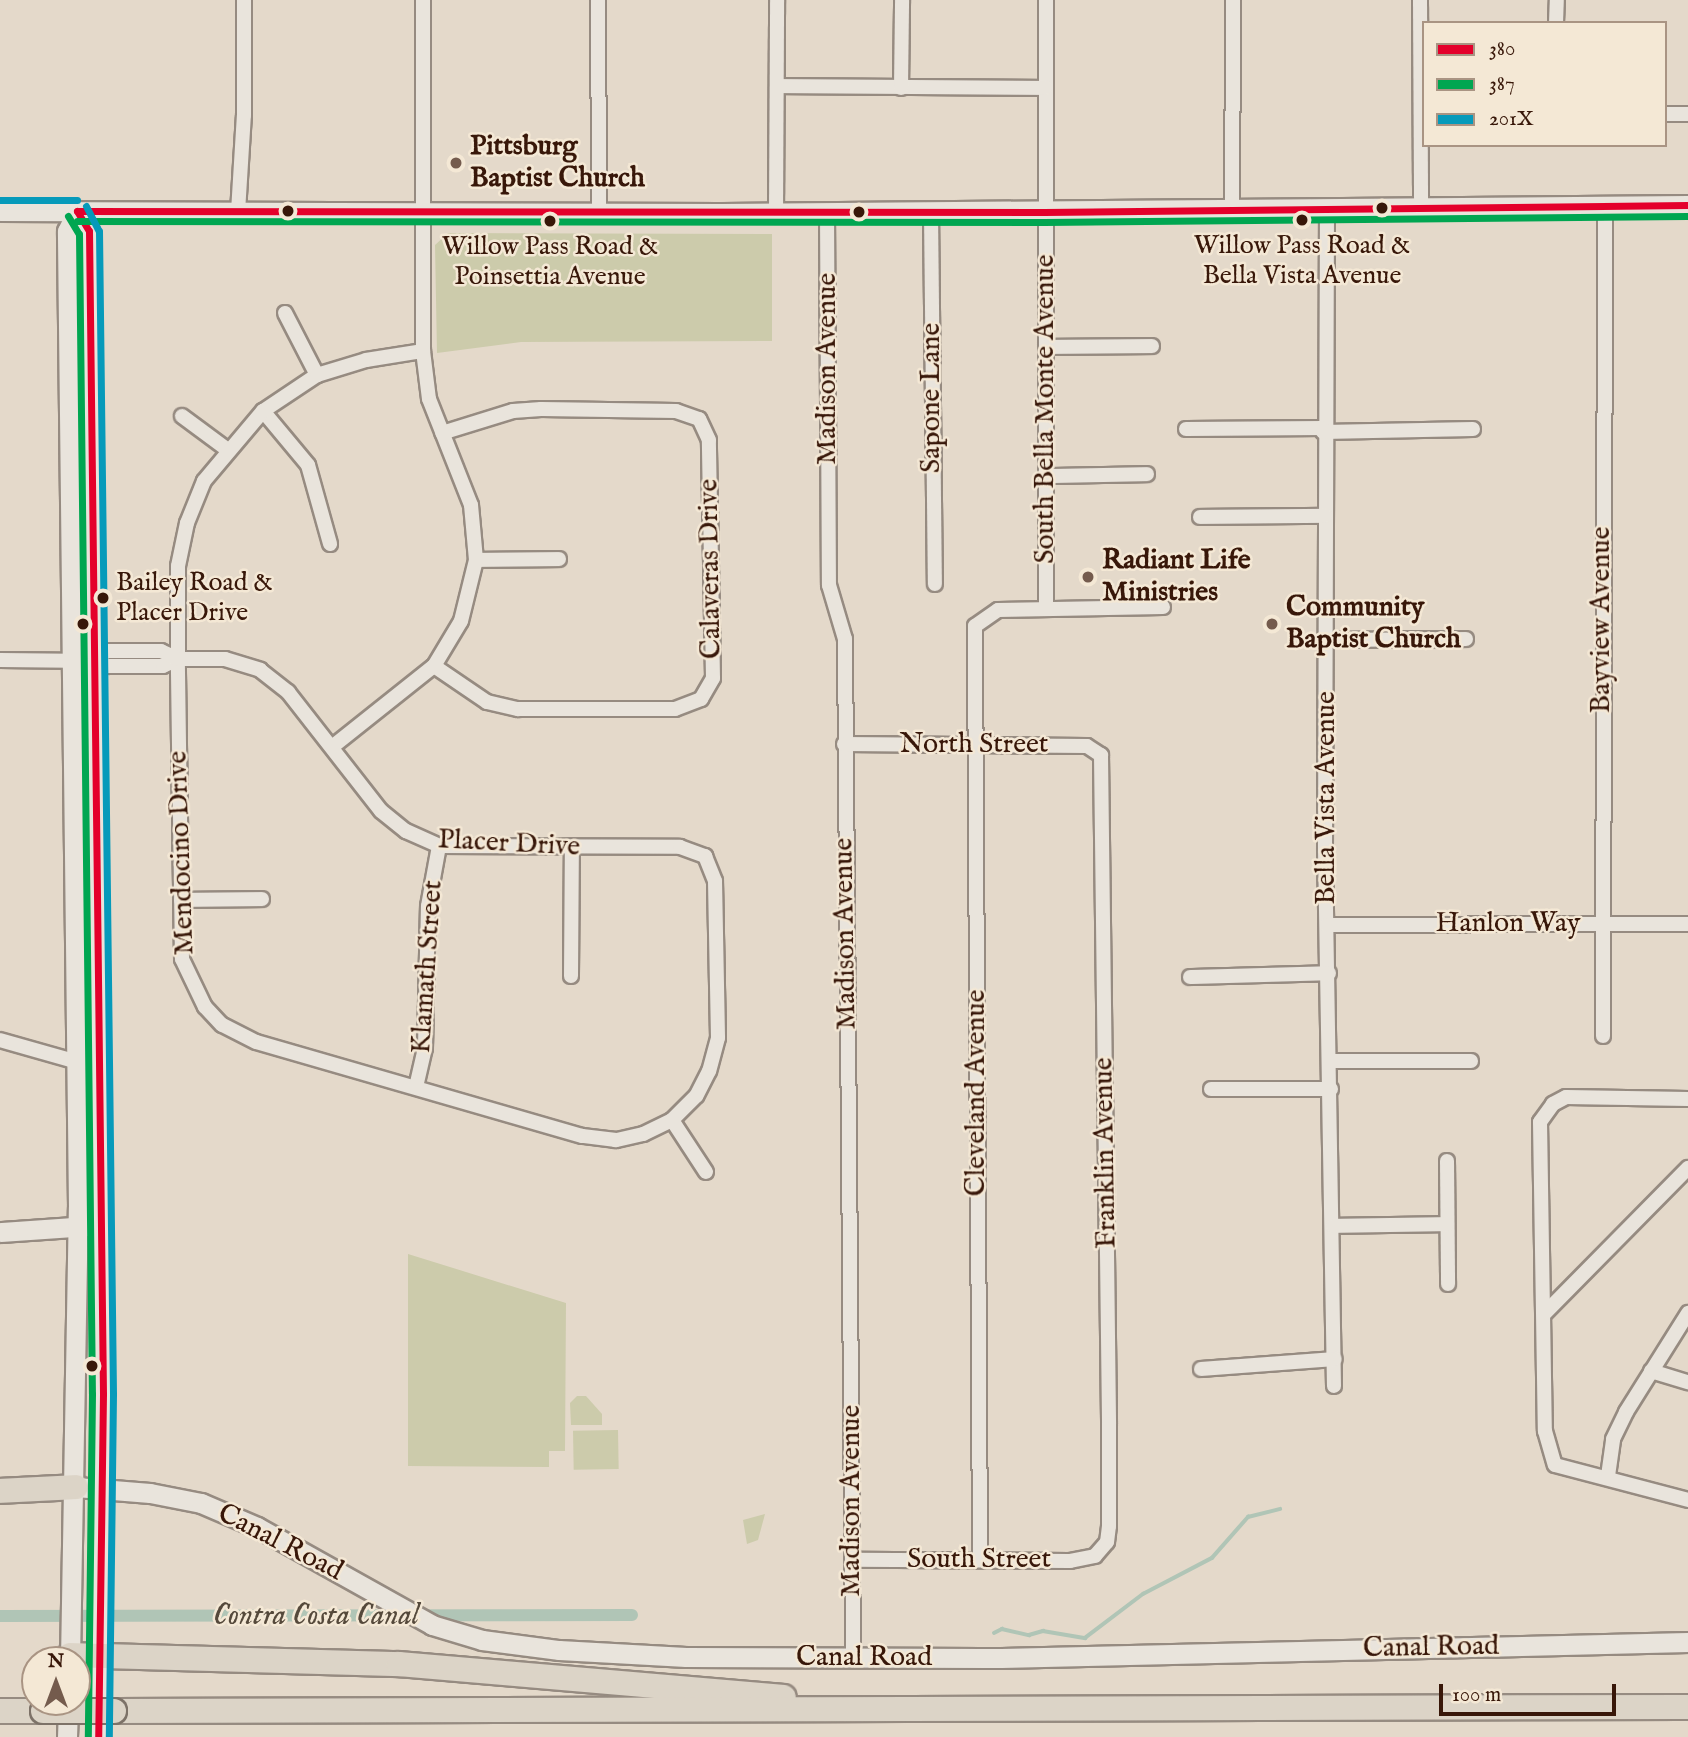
<!DOCTYPE html>
<html>
<head>
<meta charset="utf-8">
<style>
	body { margin:0 }
	#map { position:relative; width:1688px; height:1737px; overflow:hidden; background:#e4d9ca; font-family:"IM FELL English",serif }
	div>[style] { position:absolute }
	[style*='--x'] { left:calc(var(--x)*1px); top:calc(var(--y)*1px); width:calc(var(--w)*1px); rotate:calc(var(--a)*1deg) }
	.green>* { inset:0; background:#cccbab; transform-origin:0 0 }
	.stream>* { height:3.5px; margin:-1.75px; padding:0 1.75px; transform-origin:1.75px; border-radius:1.75px; background:#b0c5b6 }
	.canal>* { height:12px; margin:-6px; padding:0 6px; transform-origin:6px; border-radius:6px; background:#b0c5b6 }
	.roads { filter:drop-shadow(2px 0 #968b81) drop-shadow(-2px 0 #968b81) drop-shadow(0 2px #968b81) drop-shadow(0 -2px #968b81) }
	.street>* { height:14px; margin:-7px; padding:0 7px; transform-origin:7px; border-radius:7px; background:#e9e4dc }
	.secondary>* { height:19px; margin:-9.5px; padding:0 9.5px; transform-origin:9.5px; border-radius:9.5px; background:#e9e4dc }
	.highway>* { height:24px; margin:-12px; padding:0 12px; transform-origin:12px; border-radius:12px; background:#dcd4c7 }
	.bridges { filter:drop-shadow(2px 0 #7d7268) drop-shadow(-2px 0 #7d7268) drop-shadow(0 2px #7d7268) drop-shadow(0 -2px #7d7268) }
	.highway-bridge>* { height:24px; margin:-12px; padding:0 12px; transform-origin:12px; border-radius:12px; background:#dcd4c7 }
	.bus-1>* { height:7px; margin:-3.5px; padding:0 3.5px; transform-origin:3.5px; border-radius:3.5px; background:#e4002b }
	.bus-2>* { height:7px; margin:-3.5px; padding:0 3.5px; transform-origin:3.5px; border-radius:3.5px; background:#00a651 }
	.bus-3>* { height:7px; margin:-3.5px; padding:0 3.5px; transform-origin:3.5px; border-radius:3.5px; background:#069aba }
	.dots>* { width:19px; height:19px; translate:-50% -50%; box-sizing:border-box; border:4px solid #f4e8d5; border-radius:50% }
	span { translate:-50% -50%; white-space:nowrap; text-align:center; line-height:1.15; -webkit-text-stroke:5px #f4e8d5; paint-order:stroke }
	.bus-label { font-size:26px; color:#381709 }
	.left { translate:0 -50%; text-align:left }
	.poi-label { font-size:28px; color:#381709; font-weight:700 }
	.street-label { font-size:28px; color:#381709 }
	.water-label { font-size:30px; color:#55493b; font-style:italic }
	.legend { position:absolute; left:1422px; top:21px; width:245px; height:126px; box-sizing:border-box; background:#f4e8d5; border:2px solid #a99483; margin:0; padding:9px 12px; list-style:none; font-size:21px; color:#381709 }
	.legend li { display:flex; align-items:center; gap:14px; height:35px }
	.legend b { width:35px; border:2px solid #a99483 }
	.north { position:absolute; left:21px; top:1646px; width:70px; height:70px; box-sizing:border-box; background:#f4e8d5; border:2px solid #a99483; border-radius:50%; rotate:0deg; font-size:19px; font-weight:700; line-height:28px; text-align:center; color:#381709 }
	.north::after { content:''; display:block; margin:auto; width:24px; height:32px; background:#745b4d; clip-path:polygon(50% 0,100% 100%,50% 72%,0 100%) }
	.scale { position:absolute; left:1439px; top:1684px; width:177px; height:32px; box-sizing:border-box; border:4px solid #381709; border-top:0; padding-left:9px; font-size:21px; line-height:24px; white-space:nowrap; color:#381709; -webkit-text-stroke:5px #f4e8d5; paint-order:stroke }
</style>
</head>
<body>
<div id="map">
	<div class="green">
		<div style="clip-path:polygon(448px 233px,772px 234px,772px 341px,521px 342px,437px 353px,435px 245px)"></div>
		<div style="clip-path:polygon(408px 1254px,566px 1303px,565px 1451px,549px 1451px,549px 1467px,408px 1466px)"></div>
		<div style="clip-path:polygon(577px 1396px,586px 1396px,602px 1414px,602px 1425px,571px 1425px,570px 1403px)"></div>
		<div style="left:618px;top:1430px;width:39px;height:45px;rotate:89deg"></div>
		<div style="clip-path:polygon(765px 1514px,758px 1540px,747px 1544px,743px 1520px)"></div>
	</div>
	<div class="stream">
		<div style="--x:994;--y:1633;--w:9;--a:-27"></div>
		<div style="--x:1002;--y:1629;--w:28;--a:13"></div>
		<div style="--x:1029;--y:1635;--w:15;--a:-16"></div>
		<div style="--x:1043;--y:1631;--w:43;--a:9.5"></div>
		<div style="--x:1085;--y:1638;--w:73;--a:-37.2"></div>
		<div style="--x:1143;--y:1594;--w:78;--a:-27.6"></div>
		<div style="--x:1212;--y:1558;--w:55;--a:-48.7"></div>
		<div style="--x:1248;--y:1517;--w:33;--a:-14"></div>
	</div>
	<div class="canal">
		<div style="--x:0;--y:1616;--w:632;--a:-0.09"></div>
	</div>
	<div class="roads">
		<div class="street">
			<div style="--x:598;--y:0;--w:212;--a:89.7"></div>
			<div style="--x:1046;--y:0;--w:607;--a:90"></div>
			<div style="--x:1420;--y:0;--w:209;--a:89.7"></div>
			<div style="--x:1556;--y:23;--w:23;--a:-88"></div>
			<div style="--x:777;--y:86;--w:268;--a:0.4"></div>
			<div style="--x:901;--y:88;--w:88;--a:-89.3"></div>
			<div style="--x:1665;--y:114;--w:23;--a:0"></div>
			<div style="--x:1232;--y:210;--w:210;--a:-89.7"></div>
			<div style="--x:1327;--y:210;--w:640;--a:90.18"></div>
			<div style="--x:1325;--y:850;--w:536;--a:89.04"></div>
			<div style="--x:238;--y:212;--w:97;--a:-86.5"></div>
			<div style="--x:244;--y:115;--w:115;--a:-90"></div>
			<div style="--x:776;--y:212;--w:212;--a:-89.7"></div>
			<div style="--x:827;--y:212;--w:373;--a:89.7"></div>
			<div style="--x:829;--y:585;--w:56;--a:73.5"></div>
			<div style="--x:845;--y:639;--w:1019;--a:89.55"></div>
			<div style="--x:931;--y:212;--w:372;--a:89.4"></div>
			<div style="--x:285;--y:313;--w:70;--a:62.7"></div>
			<div style="--x:1046;--y:347;--w:106;--a:-0.5"></div>
			<div style="--x:263;--y:411;--w:70;--a:50.2"></div>
			<div style="--x:308;--y:465;--w:82;--a:74.4"></div>
			<div style="--x:182;--y:416;--w:57;--a:36.5"></div>
			<div style="--x:1186;--y:429;--w:137;--a:-0.4"></div>
			<div style="--x:1323;--y:432;--w:150;--a:-1.1"></div>
			<div style="--x:1047;--y:476;--w:100;--a:-1.1"></div>
			<div style="--x:1200;--y:517;--w:125;--a:-0.5"></div>
			<div style="--x:476;--y:560;--w:83;--a:-0.7"></div>
			<div style="--x:1326;--y:640;--w:140;--a:-0.4"></div>
			<div style="--x:0;--y:660;--w:93;--a:0.6"></div>
			<div style="--x:93;--y:661;--w:15;--a:20"></div>
			<div style="--x:107;--y:666;--w:56;--a:0"></div>
			<div style="--x:163;--y:666;--w:17;--a:-25"></div>
			<div style="--x:178;--y:659;--w:47;--a:0"></div>
			<div style="--x:225;--y:659;--w:37;--a:17"></div>
			<div style="--x:260;--y:670;--w:36;--a:38"></div>
			<div style="--x:288;--y:692;--w:151;--a:52"></div>
			<div style="--x:381;--y:811;--w:32;--a:39"></div>
			<div style="--x:406;--y:831;--w:36;--a:24"></div>
			<div style="--x:439;--y:846;--w:241;--a:0.2"></div>
			<div style="--x:680;--y:847;--w:27;--a:20"></div>
			<div style="--x:705;--y:856;--w:27;--a:68"></div>
			<div style="--x:715;--y:881;--w:157;--a:88.9"></div>
			<div style="--x:718;--y:1038;--w:34;--a:105"></div>
			<div style="--x:709;--y:1071;--w:28;--a:117"></div>
			<div style="--x:696;--y:1096;--w:34;--a:135"></div>
			<div style="--x:672;--y:1120;--w:32;--a:154"></div>
			<div style="--x:643;--y:1134;--w:28;--a:167"></div>
			<div style="--x:616;--y:1140;--w:34;--a:-173"></div>
			<div style="--x:582;--y:1136;--w:339;--a:-163.9"></div>
			<div style="--x:256;--y:1042;--w:38;--a:-153"></div>
			<div style="--x:222;--y:1025;--w:25;--a:-133"></div>
			<div style="--x:205;--y:1007;--w:53;--a:-115.6"></div>
			<div style="--x:182;--y:959;--w:300;--a:-90.8"></div>
			<div style="--x:178;--y:659;--w:93;--a:-90"></div>
			<div style="--x:178;--y:566;--w:44;--a:-78.2"></div>
			<div style="--x:187;--y:523;--w:45;--a:-68"></div>
			<div style="--x:204;--y:481;--w:92;--a:-49.9"></div>
			<div style="--x:263;--y:411;--w:65;--a:-33.7"></div>
			<div style="--x:317;--y:375;--w:51;--a:-17"></div>
			<div style="--x:366;--y:360;--w:58;--a:-9"></div>
			<div style="--x:93;--y:661;--w:17;--a:-36"></div>
			<div style="--x:107;--y:651;--w:54;--a:0"></div>
			<div style="--x:161;--y:651;--w:19;--a:25"></div>
			<div style="--x:434;--y:666;--w:64;--a:34.2"></div>
			<div style="--x:487;--y:702;--w:32;--a:13"></div>
			<div style="--x:518;--y:709;--w:157;--a:0"></div>
			<div style="--x:675;--y:709;--w:28;--a:-21"></div>
			<div style="--x:701;--y:699;--w:24;--a:-60"></div>
			<div style="--x:713;--y:678;--w:238;--a:-91"></div>
			<div style="--x:709;--y:440;--w:23;--a:-115"></div>
			<div style="--x:699;--y:419;--w:24;--a:-161"></div>
			<div style="--x:676;--y:411;--w:135;--a:-179.2"></div>
			<div style="--x:541;--y:409;--w:28;--a:176"></div>
			<div style="--x:513;--y:411;--w:74;--a:162.8"></div>
			<div style="--x:844;--y:744;--w:243;--a:0.5"></div>
			<div style="--x:1087;--y:746;--w:17;--a:33"></div>
			<div style="--x:1101;--y:755;--w:669;--a:89.31"></div>
			<div style="--x:1109;--y:1424;--w:102;--a:90"></div>
			<div style="--x:1109;--y:1526;--w:16;--a:97"></div>
			<div style="--x:1107;--y:1542;--w:18;--a:131"></div>
			<div style="--x:1095;--y:1556;--w:25;--a:169"></div>
			<div style="--x:1070;--y:1561;--w:218;--a:-179.7"></div>
			<div style="--x:332;--y:747;--w:130;--a:-38.5"></div>
			<div style="--x:434;--y:666;--w:52;--a:-59"></div>
			<div style="--x:461;--y:621;--w:63;--a:-76.2"></div>
			<div style="--x:476;--y:560;--w:55;--a:-95.2"></div>
			<div style="--x:471;--y:505;--w:114;--a:-111.6"></div>
			<div style="--x:429;--y:399;--w:48;--a:-97.1"></div>
			<div style="--x:423;--y:351;--w:351;--a:-90"></div>
			<div style="--x:181;--y:900;--w:81;--a:-0.7"></div>
			<div style="--x:1327;--y:925;--w:361;--a:-0.2"></div>
			<div style="--x:571;--y:976;--w:128;--a:-89.6"></div>
			<div style="--x:1190;--y:977;--w:139;--a:-1.6"></div>
			<div style="--x:1603;--y:1036;--w:831;--a:-89.86"></div>
			<div style="--x:0;--y:1040;--w:80;--a:15.9"></div>
			<div style="--x:1331;--y:1061;--w:140;--a:0"></div>
			<div style="--x:416;--y:1087;--w:40;--a:-77"></div>
			<div style="--x:425;--y:1048;--w:142;--a:-88.8"></div>
			<div style="--x:428;--y:906;--w:61;--a:-79.6"></div>
			<div style="--x:1211;--y:1089;--w:120;--a:0"></div>
			<div style="--x:1688;--y:1099;--w:122;--a:-179.1"></div>
			<div style="--x:1566;--y:1097;--w:15;--a:152"></div>
			<div style="--x:1553;--y:1104;--w:22;--a:126"></div>
			<div style="--x:1540;--y:1122;--w:309;--a:89.1"></div>
			<div style="--x:1545;--y:1431;--w:35;--a:74"></div>
			<div style="--x:1555;--y:1465;--w:138;--a:14.7"></div>
			<div style="--x:672;--y:1120;--w:62;--a:56.8"></div>
			<div style="--x:1447;--y:1161;--w:123;--a:89.5"></div>
			<div style="--x:1333;--y:1226;--w:114;--a:-1"></div>
			<div style="--x:1545;--y:1313;--w:204;--a:-45.4"></div>
			<div style="--x:1201;--y:1369;--w:134;--a:-4.3"></div>
			<div style="--x:1651;--y:1371;--w:39;--a:17"></div>
			<div style="--x:1608;--y:1476;--w:37;--a:-82"></div>
			<div style="--x:1613;--y:1439;--w:30;--a:-64"></div>
			<div style="--x:1626;--y:1412;--w:117;--a:-57.9"></div>
			<div style="--x:980;--y:1559;--w:933;--a:-90.31"></div>
			<div style="--x:975;--y:626;--w:28;--a:-35"></div>
			<div style="--x:998;--y:610;--w:165;--a:-1"></div>
		</div>
		<div class="secondary">
			<div style="--x:0;--y:211;--w:722;--a:0.16"></div>
			<div style="--x:722;--y:213;--w:966;--a:-0.47"></div>
			<div style="--x:77;--y:211;--w:23;--a:59"></div>
			<div style="--x:89;--y:231;--w:1163;--a:89.31"></div>
			<div style="--x:103;--y:1394;--w:343;--a:90.8"></div>
			<div style="--x:0;--y:1232;--w:89;--a:-3.9"></div>
			<div style="--x:76;--y:1487;--w:74;--a:4.6"></div>
			<div style="--x:150;--y:1493;--w:52;--a:11.1"></div>
			<div style="--x:201;--y:1503;--w:61;--a:23.2"></div>
			<div style="--x:257;--y:1527;--w:201;--a:29.2"></div>
			<div style="--x:432;--y:1625;--w:52;--a:16.7"></div>
			<div style="--x:482;--y:1640;--w:78;--a:7.4"></div>
			<div style="--x:559;--y:1650;--w:127;--a:3.2"></div>
			<div style="--x:686;--y:1657;--w:315;--a:0.2"></div>
			<div style="--x:1001;--y:1658;--w:687;--a:-1.33"></div>
			<div style="--x:70;--y:1660;--w:453;--a:-89"></div>
			<div style="--x:78;--y:1207;--w:976;--a:-90.65"></div>
			<div style="--x:67;--y:231;--w:22;--a:-63"></div>
			<div style="--x:67;--y:1737;--w:35;--a:-88"></div>
		</div>
		<div class="highway">
			<div style="--x:0;--y:1491;--w:76;--a:-3"></div>
			<div style="--x:70;--y:1655;--w:329;--a:1.6"></div>
			<div style="--x:399;--y:1664;--w:386;--a:4.9"></div>
			<div style="--x:0;--y:1711;--w:43;--a:0"></div>
			<div style="--x:114;--y:1711;--w:1574;--a:-0.15"></div>
		</div>
	</div>
	<div class="bridges">
		<div class="highway-bridge">
			<div style="--x:43;--y:1711;--w:71;--a:0"></div>
		</div>
	</div>
	<div class="bus-1">
		<div style="--x:77;--y:211;--w:967;--a:0.06"></div>
		<div style="--x:1044;--y:212;--w:644;--a:-0.62"></div>
		<div style="--x:77;--y:211;--w:23;--a:59"></div>
		<div style="--x:89;--y:231;--w:1163;--a:89.31"></div>
		<div style="--x:103;--y:1394;--w:343;--a:90.8"></div>
	</div>
	<div class="bus-2">
		<div style="--x:68;--y:216;--w:21;--a:59"></div>
		<div style="--x:79;--y:234;--w:1160;--a:89.36"></div>
		<div style="--x:92;--y:1394;--w:343;--a:90.7"></div>
		<div style="--x:77;--y:221;--w:967;--a:0.06"></div>
		<div style="--x:1044;--y:222;--w:644;--a:-0.53"></div>
	</div>
	<div class="bus-3">
		<div style="--x:0;--y:200;--w:77;--a:0"></div>
		<div style="--x:86;--y:206;--w:28;--a:63"></div>
		<div style="--x:99;--y:231;--w:1163;--a:89.31"></div>
		<div style="--x:113;--y:1394;--w:343;--a:90.7"></div>
	</div>
	<div class="dots">
		<div style="left:456px;top:163px;background:#745b4d"></div>
		<div style="left:1382px;top:208px;background:#381709"></div>
		<div style="left:288px;top:211px;background:#381709"></div>
		<div style="left:859px;top:212px;background:#381709"></div>
		<div style="left:1302px;top:220px;background:#381709"></div>
		<div style="left:550px;top:221px;background:#381709"></div>
		<div style="left:1088px;top:577px;background:#745b4d"></div>
		<div style="left:103px;top:598px;background:#381709"></div>
		<div style="left:83px;top:624px;background:#381709"></div>
		<div style="left:1272px;top:624px;background:#745b4d"></div>
		<div style="left:92px;top:1366px;background:#381709"></div>
	</div>
	<div class="bus-label">
		<span style="left:1302px;top:261px">Willow Pass Road &amp;<br>Bella Vista Avenue</span>
		<span style="left:550px;top:262px">Willow Pass Road &amp;<br>Poinsettia Avenue</span>
		<span class="left" style="left:116px;top:598px">Bailey Road &amp;<br>Placer Drive</span>
	</div>
	<div class="poi-label">
		<span class="left" style="left:470px;top:163px">Pittsburg<br>Baptist Church</span>
		<span class="left" style="left:1102px;top:577px">Radiant Life<br>Ministries</span>
		<span class="left" style="left:1286px;top:624px">Community<br>Baptist Church</span>
	</div>
	<div class="street-label">
		<span style="left:828px;top:369px;rotate:-90deg">Madison Avenue</span>
		<span style="left:932px;top:398px;rotate:-90deg">Sapone Lane</span>
		<span style="left:1046px;top:409px;rotate:-90deg">South Bella Monte Avenue</span>
		<span style="left:711px;top:569px;rotate:-91deg">Calaveras Drive</span>
		<span style="left:1602px;top:620px;rotate:-90deg">Bayview Avenue</span>
		<span style="left:974px;top:745px">North Street</span>
		<span style="left:1327px;top:798px;rotate:-90deg">Bella Vista Avenue</span>
		<span style="left:509px;top:844px;rotate:3deg">Placer Drive</span>
		<span style="left:182px;top:853px;rotate:-92deg">Mendocino Drive</span>
		<span style="left:1508px;top:924px">Hanlon Way</span>
		<span style="left:846px;top:934px;rotate:-91deg">Madison Avenue</span>
		<span style="left:428px;top:967px;rotate:-86deg">Klamath Street</span>
		<span style="left:977px;top:1093px;rotate:-90deg">Cleveland Avenue</span>
		<span style="left:1106px;top:1153px;rotate:-91deg">Franklin Avenue</span>
		<span style="left:852px;top:1501px;rotate:-90deg">Madison Avenue</span>
		<span style="left:280px;top:1543px;rotate:27deg">Canal Road</span>
		<span style="left:979px;top:1560px">South Street</span>
		<span style="left:1431px;top:1648px;rotate:-1deg">Canal Road</span>
		<span style="left:864px;top:1658px">Canal Road</span>
	</div>
	<div class="water-label">
		<span style="left:316px;top:1616px">Contra Costa Canal</span>
	</div>
	<ul class="legend">
	<li><b style="height:9px;background:#e4002b"></b>380</li>
	<li><b style="height:9px;background:#00a651"></b>387</li>
	<li><b style="height:9px;background:#069aba"></b>201X</li>
	</ul>
	<div class="north">N</div>
	<div class="scale">100 m</div>
</div>
</body>
</html>
